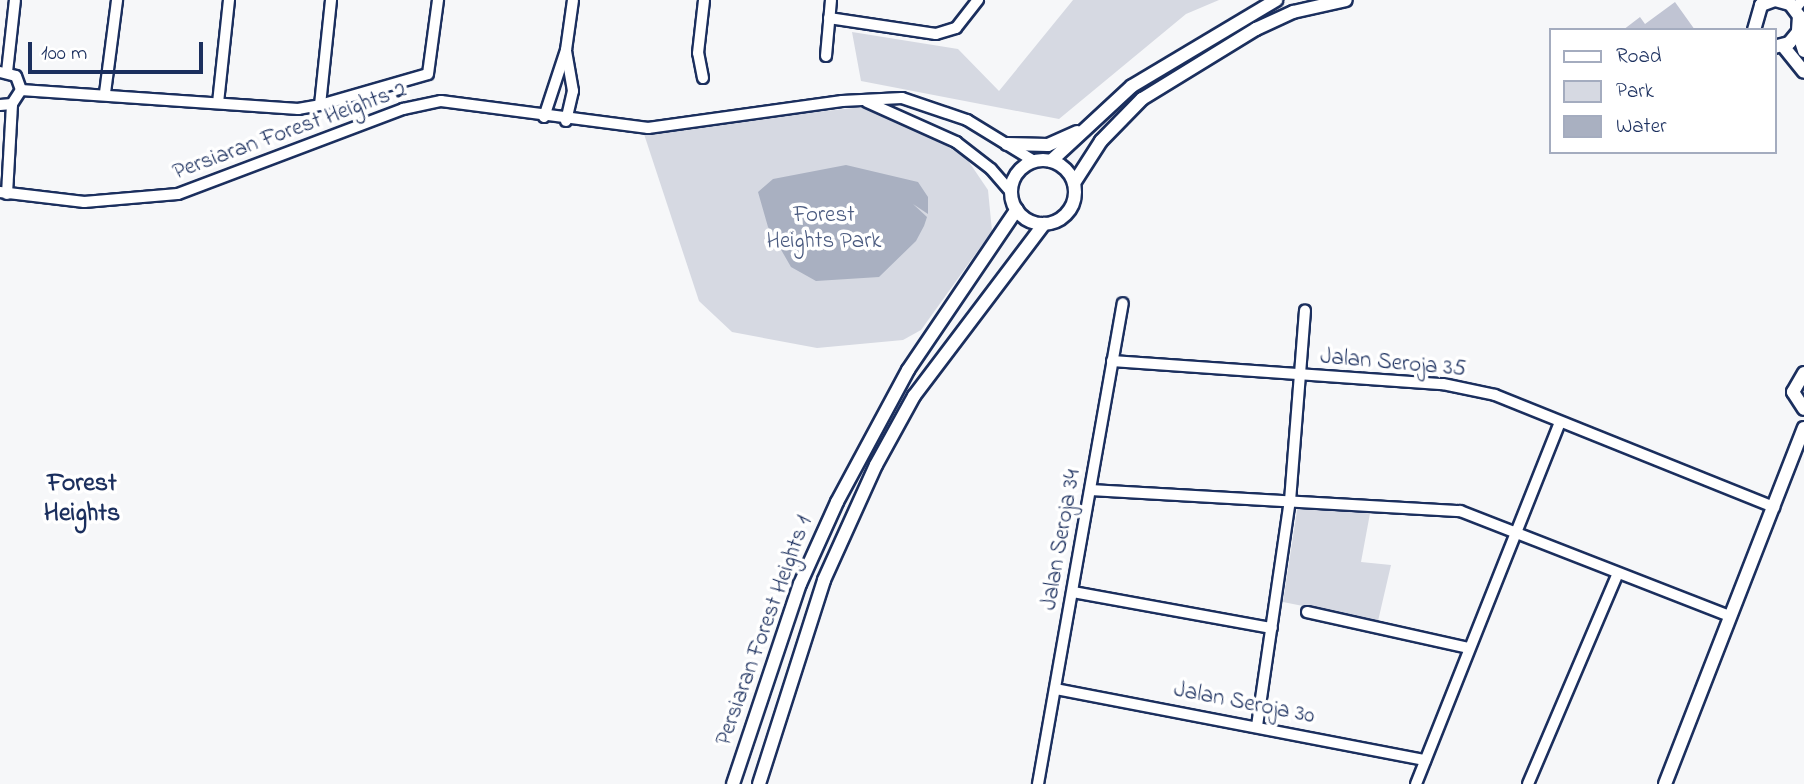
<!DOCTYPE html>
<html>
<head>
<meta charset="utf-8">
<style>
	body { margin:0 }
	#map { position:relative; width:1804px; height:784px; overflow:hidden; background:#f6f7f9; font-family:"Indie Flower",sans-serif }
	div>[style] { position:absolute }
	[style*='--x'] { left:calc(var(--x)*1px); top:calc(var(--y)*1px); width:calc(var(--w)*1px); rotate:calc(var(--a)*1deg) }
	.green>* { inset:0; background:#d6d9e2 }
	.water>* { inset:0; background:#a9b0c1 }
	.building>* { inset:0; background:#c0c4d3 }
	.roads { filter:drop-shadow(2px 0 #1b2f5e) drop-shadow(-2px 0 #1b2f5e) drop-shadow(0 2px #1b2f5e) drop-shadow(0 -2px #1b2f5e) }
	.minor>* { height:10px; margin:-5px; padding:0 5px; transform-origin:5px; border-radius:5px; background:#fff }
	.tertiary>* { height:12px; margin:-6px; padding:0 6px; transform-origin:6px; border-radius:6px; background:#fff }
	.tertiary>.ring { margin:-6px; padding:0; box-sizing:content-box; background:none; border:12px solid #fff; border-radius:50% }
	span { translate:-50% -50%; white-space:nowrap; text-align:center; line-height:1.15; -webkit-text-stroke:7px #fff; paint-order:stroke }
	.street-label { font-size:23px; color:#1b2f5e }
	.park-label { font-size:23px; color:#4a5a7f }
	.quarter-label { font-size:26px; color:#1b2f5e; font-weight:700 }
	.legend { position:absolute; left:1549px; top:28px; width:228px; height:126px; box-sizing:border-box; background:#fff; border:2px solid #a4acbf; margin:0; padding:9px 12px; list-style:none; font-size:21px; color:#1b2f5e }
	.legend li { display:flex; align-items:center; gap:14px; height:35px }
	.legend b { width:35px; border:2px solid #a4acbf }
	.scale { position:absolute; left:28px; top:42px; width:175px; height:32px; box-sizing:border-box; border:4px solid #1b2f5e; border-top:0; padding-left:9px; font-size:21px; line-height:24px; white-space:nowrap; color:#1b2f5e; -webkit-text-stroke:5px #fff; paint-order:stroke }
</style>
</head>
<body>
<div id="map">
	<div class="green">
		<div style="clip-path:polygon(1073px 0,1219px 0,1186px 14px,1059px 119px,861px 81px,852px 32px,958px 49px,999px 91px)"></div>
		<div style="clip-path:polygon(862px 107px,920px 129px,967px 159px,988px 190px,992px 231px,921px 330px,903px 340px,817px 348px,732px 332px,699px 301px,643px 131px)"></div>
		<div style="clip-path:polygon(1298px 504px,1371px 508px,1361px 562px,1391px 565px,1378px 621px,1283px 602px)"></div>
	</div>
	<div class="water">
		<div style="clip-path:polygon(846px 165px,918px 182px,928px 197px,928px 214px,913px 204px,927px 217px,924px 226px,916px 241px,879px 277px,816px 281px,791px 267px,768px 227px,758px 192px,773px 179px)"></div>
	</div>
	<div class="building">
		<div style="clip-path:polygon(1675px 2px,1695px 30px,1623px 30px,1640px 17px,1645px 24px)"></div>
	</div>
	<div class="roads">
		<div class="minor">
			<div style="--x:1795;--y:9;--w:11;--a:-52"></div>
			<div style="--x:829;--y:18;--w:108;--a:8.5"></div>
			<div style="--x:936;--y:34;--w:21;--a:-17"></div>
			<div style="--x:956;--y:28;--w:36;--a:-52"></div>
			<div style="--x:826;--y:56;--w:56;--a:-84.9"></div>
			<div style="--x:0;--y:72;--w:16;--a:14"></div>
			<div style="--x:16;--y:76;--w:15;--a:70"></div>
			<div style="--x:21;--y:90;--w:17;--a:123"></div>
			<div style="--x:12;--y:104;--w:12;--a:175"></div>
			<div style="--x:7;--y:72;--w:72;--a:-83.7"></div>
			<div style="--x:703;--y:78;--w:25;--a:-101"></div>
			<div style="--x:698;--y:53;--w:53;--a:-83.5"></div>
			<div style="--x:21;--y:90;--w:278;--a:3.9"></div>
			<div style="--x:298;--y:109;--w:22;--a:-10"></div>
			<div style="--x:320;--y:105;--w:112;--a:-16"></div>
			<div style="--x:428;--y:74;--w:75;--a:-82.3"></div>
			<div style="--x:105;--y:93;--w:94;--a:-82.6"></div>
			<div style="--x:867;--y:102;--w:98;--a:24.2"></div>
			<div style="--x:956;--y:142;--w:44;--a:37.6"></div>
			<div style="--x:991;--y:169;--w:32;--a:49"></div>
			<div style="--x:218;--y:103;--w:104;--a:-83.9"></div>
			<div style="--x:320;--y:105;--w:106;--a:-84"></div>
			<div style="--x:544;--y:117;--w:71;--a:-71.8"></div>
			<div style="--x:566;--y:50;--w:50;--a:-82"></div>
			<div style="--x:566;--y:121;--w:31;--a:-77"></div>
			<div style="--x:573;--y:91;--w:41;--a:-99.9"></div>
			<div style="--x:0;--y:192;--w:85;--a:6.8"></div>
			<div style="--x:84;--y:202;--w:94;--a:-4.9"></div>
			<div style="--x:178;--y:194;--w:241;--a:-20.7"></div>
			<div style="--x:403;--y:109;--w:39;--a:-12"></div>
			<div style="--x:441;--y:101;--w:209;--a:7.4"></div>
			<div style="--x:648;--y:128;--w:196;--a:-7.9"></div>
			<div style="--x:842;--y:101;--w:60;--a:-2.9"></div>
			<div style="--x:902;--y:98;--w:69;--a:18.7"></div>
			<div style="--x:967;--y:120;--w:79;--a:31.5"></div>
			<div style="--x:7;--y:194;--w:90;--a:-86.8"></div>
			<div style="--x:1112;--y:361;--w:332;--a:4"></div>
			<div style="--x:1443;--y:384;--w:53;--a:11.9"></div>
			<div style="--x:1495;--y:395;--w:301;--a:21.9"></div>
			<div style="--x:1091;--y:490;--w:370;--a:3.3"></div>
			<div style="--x:1460;--y:511;--w:290;--a:21.3"></div>
			<div style="--x:1073;--y:592;--w:202;--a:10.3"></div>
			<div style="--x:1307;--y:612;--w:165;--a:12.6"></div>
			<div style="--x:1056;--y:689;--w:376;--a:10.9"></div>
			<div style="--x:1257;--y:726;--w:227;--a:-81.7"></div>
			<div style="--x:1290;--y:501;--w:191;--a:-85.5"></div>
			<div style="--x:1038;--y:784;--w:488;--a:-80"></div>
			<div style="--x:1416;--y:784;--w:386;--a:-68.3"></div>
			<div style="--x:1528;--y:784;--w:229;--a:-66.9"></div>
		</div>
		<div class="tertiary">
			<div style="--x:1754;--y:30;--w:26;--a:-74"></div>
			<div style="--x:1761;--y:5;--w:15;--a:-20"></div>
			<div style="--x:1775;--y:0;--w:16;--a:15"></div>
			<div style="--x:1790;--y:4;--w:15;--a:53"></div>
			<div style="--x:1799;--y:16;--w:16;--a:94"></div>
			<div style="--x:1798;--y:32;--w:14;--a:129"></div>
			<div style="--x:1789;--y:43;--w:16;--a:165"></div>
			<div style="--x:1798;--y:32;--w:20;--a:72"></div>
			<div style="--x:1783;--y:46;--w:33;--a:51"></div>
			<div style="--x:1007;--y:144;--w:41;--a:1.4"></div>
			<div style="--x:1048;--y:145;--w:32;--a:-24"></div>
			<div class="ring" style="left:1011px;top:160px;width:52px;height:52px"></div>
			<div style="--x:1051;--y:161;--w:110;--a:-42.8"></div>
			<div style="--x:1132;--y:86;--w:168;--a:-30.8"></div>
			<div style="--x:1074;--y:183;--w:50;--a:-57.3"></div>
			<div style="--x:1101;--y:141;--w:59;--a:-45.7"></div>
			<div style="--x:1142;--y:99;--w:134;--a:-31.6"></div>
			<div style="--x:1256;--y:29;--w:41;--a:-24.7"></div>
			<div style="--x:1293;--y:12;--w:54;--a:-12.8"></div>
			<div style="--x:1804;--y:373;--w:22;--a:120"></div>
			<div style="--x:1793;--y:392;--w:20;--a:57"></div>
			<div style="--x:733;--y:784;--w:211;--a:-71.5"></div>
			<div style="--x:800;--y:584;--w:90;--a:-65.7"></div>
			<div style="--x:837;--y:502;--w:150;--a:-61.7"></div>
			<div style="--x:908;--y:370;--w:194;--a:-55.9"></div>
			<div style="--x:759;--y:784;--w:214;--a:-72.3"></div>
			<div style="--x:824;--y:580;--w:126;--a:-65.7"></div>
			<div style="--x:876;--y:465;--w:79;--a:-61.2"></div>
			<div style="--x:914;--y:396;--w:216;--a:-52.9"></div>
			<div style="--x:1665;--y:784;--w:382;--a:-68.7"></div>
		</div>
	</div>
	<div class="street-label">
		<span style="left:290px;top:132px;rotate:-20deg">Persiaran Forest Heights 2</span>
		<span style="left:1393px;top:364px;rotate:5deg">Jalan Seroja 35</span>
		<span style="left:1062px;top:540px;rotate:-80deg">Jalan Seroja 34</span>
		<span style="left:765px;top:631px;rotate:-70deg">Persiaran Forest Heights 1</span>
		<span style="left:1244px;top:704px;rotate:11deg">Jalan Seroja 30</span>
	</div>
	<div class="park-label">
		<span style="left:824px;top:229px">Forest<br>Heights Park</span>
	</div>
	<div class="quarter-label">
		<span style="left:82px;top:500px">Forest<br>Heights</span>
	</div>
	<ul class="legend">
	<li><b style="height:9px;background:#fff"></b>Road</li>
	<li><b style="height:19px;background:#d6d9e2"></b>Park</li>
	<li><b style="height:19px;background:#a9b0c1"></b>Water</li>
	</ul>
	<div class="scale">100 m</div>
</div>
</body>
</html>
